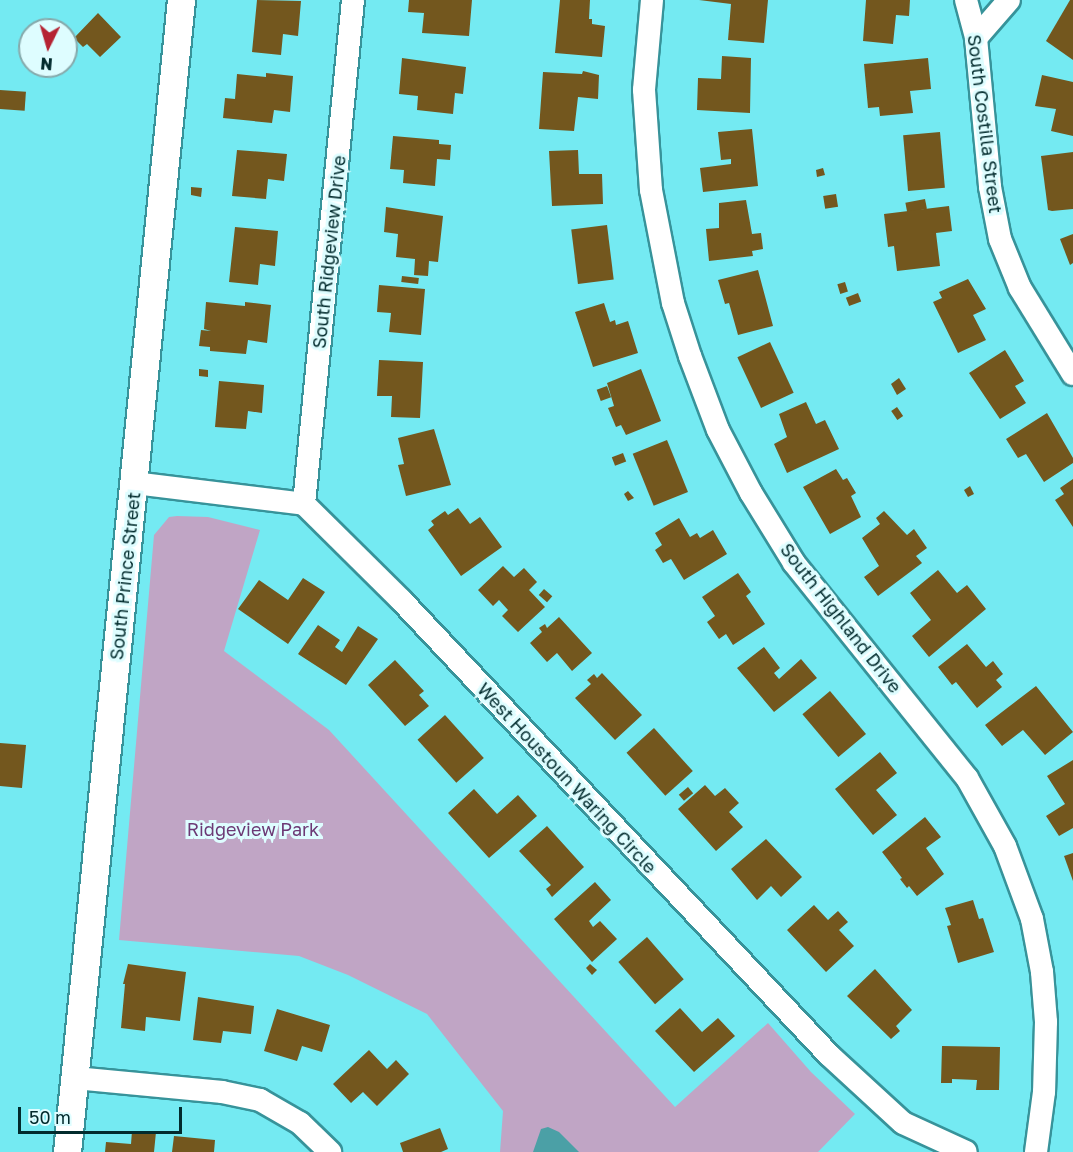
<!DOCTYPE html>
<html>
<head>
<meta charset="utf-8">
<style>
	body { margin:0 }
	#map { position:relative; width:1073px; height:1152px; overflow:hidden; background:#74eaf2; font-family:"Golos Text",sans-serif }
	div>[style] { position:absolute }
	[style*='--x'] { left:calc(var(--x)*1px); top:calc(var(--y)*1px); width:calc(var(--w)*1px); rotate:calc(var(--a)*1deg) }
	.green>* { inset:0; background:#c0a5c5 }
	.water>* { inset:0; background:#4ba0a6 }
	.building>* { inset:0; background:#73571e; transform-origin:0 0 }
	.roads { filter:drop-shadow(2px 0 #37939a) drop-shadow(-2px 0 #37939a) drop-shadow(0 2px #37939a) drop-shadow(0 -2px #37939a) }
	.minor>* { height:22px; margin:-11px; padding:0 11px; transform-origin:11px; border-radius:11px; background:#fff }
	.tertiary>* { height:27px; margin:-13.5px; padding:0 13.5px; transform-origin:13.5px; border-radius:13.5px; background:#fff }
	span { translate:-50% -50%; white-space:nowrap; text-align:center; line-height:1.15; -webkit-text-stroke:6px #defdff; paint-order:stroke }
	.street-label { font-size:18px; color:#022b2d }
	.park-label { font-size:18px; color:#6c3975 }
	.north { position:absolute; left:18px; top:18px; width:60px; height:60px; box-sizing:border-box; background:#defdff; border:2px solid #86a9ab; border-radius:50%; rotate:185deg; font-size:16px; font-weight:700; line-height:24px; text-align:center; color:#022b2d }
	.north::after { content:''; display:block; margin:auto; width:21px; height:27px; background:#b52333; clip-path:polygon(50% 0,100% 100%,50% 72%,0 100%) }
	.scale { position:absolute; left:18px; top:1107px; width:164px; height:27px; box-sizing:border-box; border:3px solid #022b2d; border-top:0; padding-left:8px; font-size:18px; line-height:21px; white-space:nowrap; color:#022b2d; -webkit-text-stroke:4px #defdff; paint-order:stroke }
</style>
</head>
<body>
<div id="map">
	<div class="green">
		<div style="clip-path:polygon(177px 516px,208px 517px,260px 530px,224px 651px,329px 730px,675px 1107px,768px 1023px,811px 1072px,855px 1114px,818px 1152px,500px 1152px,503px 1111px,427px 1014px,348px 975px,299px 956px,119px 940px,154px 535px,169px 517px)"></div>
	</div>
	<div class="water">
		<div style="clip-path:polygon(548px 1127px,559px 1132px,579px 1152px,533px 1152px,541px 1129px)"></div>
	</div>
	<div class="building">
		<div style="clip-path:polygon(257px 0,301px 1px,298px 36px,283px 34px,281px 55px,252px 52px)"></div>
		<div style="clip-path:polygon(409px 0,472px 0,469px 36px,422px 33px,424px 13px,408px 12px)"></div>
		<div style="clip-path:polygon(560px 0,590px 0,589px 19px,592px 19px,592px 24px,605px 26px,602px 57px,555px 53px)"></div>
		<div style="clip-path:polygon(699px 0,768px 0,764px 43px,728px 40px,731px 4px)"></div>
		<div style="clip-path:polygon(866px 0,910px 0,909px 16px,896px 15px,893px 44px,863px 41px)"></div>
		<div style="clip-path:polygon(1070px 0,1073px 0,1073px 60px,1046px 41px)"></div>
		<div style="clip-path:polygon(98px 13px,121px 37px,100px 57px,87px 44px,83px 47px,74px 38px)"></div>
		<div style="clip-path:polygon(722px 56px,751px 58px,750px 113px,697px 110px,698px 78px,721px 79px)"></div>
		<div style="clip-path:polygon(402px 58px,466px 67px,463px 94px,455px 93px,453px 114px,417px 110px,418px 96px,399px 94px)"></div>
		<div style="clip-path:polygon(928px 58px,931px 89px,910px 91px,913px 113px,880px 116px,879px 107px,868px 108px,864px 64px)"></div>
		<div style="clip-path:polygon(583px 71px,599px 75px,598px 99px,578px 97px,574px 131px,539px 129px,543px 72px,582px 74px)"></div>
		<div style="clip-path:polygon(266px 73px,293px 76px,290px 112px,274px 110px,272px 123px,223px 118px,225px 98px,235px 99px,237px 74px,266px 77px)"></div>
		<div style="clip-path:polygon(1042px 75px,1073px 82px,1073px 136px,1051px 131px,1056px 109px,1035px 106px)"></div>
		<div style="left:0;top:90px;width:26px;height:19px;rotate:4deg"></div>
		<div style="clip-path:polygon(752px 129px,758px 186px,703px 192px,700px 168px,731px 164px,731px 159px,721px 160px,718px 132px)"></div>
		<div style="left:940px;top:132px;width:56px;height:37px;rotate:85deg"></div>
		<div style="clip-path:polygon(393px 136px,439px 140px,439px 144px,451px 145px,450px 160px,437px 159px,435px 186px,403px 183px,404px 170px,390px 169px)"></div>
		<div style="clip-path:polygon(237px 150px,287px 154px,284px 181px,268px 179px,266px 199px,232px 196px)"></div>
		<div style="clip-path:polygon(578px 150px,579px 174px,602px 174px,603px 204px,552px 206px,549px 151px)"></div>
		<div style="clip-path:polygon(1073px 152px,1073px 209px,1052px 211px,1048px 210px,1041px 156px)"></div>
		<div style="clip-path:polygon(823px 168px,825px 175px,817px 177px,816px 170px)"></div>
		<div style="clip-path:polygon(191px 187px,202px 188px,201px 197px,191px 195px)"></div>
		<div style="left:836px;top:194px;width:13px;height:13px;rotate:81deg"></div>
		<div style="left:925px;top:199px;width:10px;height:20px;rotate:79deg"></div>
		<div style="clip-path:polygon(746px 200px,752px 234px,761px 233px,763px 249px,752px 251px,753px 256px,709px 261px,706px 229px,719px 228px,719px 203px)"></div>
		<div style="clip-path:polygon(949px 206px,952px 231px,936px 233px,940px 266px,897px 271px,894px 246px,888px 247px,884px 214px)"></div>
		<div style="clip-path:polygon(386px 207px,443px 216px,438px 262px,429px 261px,428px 276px,414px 275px,415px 259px,396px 257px,398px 234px,384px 232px)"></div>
		<div style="left:607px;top:225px;width:55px;height:36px;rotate:83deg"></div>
		<div style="clip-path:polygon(235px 227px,278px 231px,275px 266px,260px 264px,258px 285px,229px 282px)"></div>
		<div style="clip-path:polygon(1073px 234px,1073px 263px,1070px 265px,1060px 239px)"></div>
		<div style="clip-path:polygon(758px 270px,773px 326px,738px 335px,729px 303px,725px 304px,718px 280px)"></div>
		<div style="left:402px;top:276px;width:17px;height:6px;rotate:7deg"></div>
		<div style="clip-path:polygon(968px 279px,986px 309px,973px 315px,986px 340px,958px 353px,933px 302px,942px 298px,939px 292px)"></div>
		<div style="left:845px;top:282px;width:10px;height:8px;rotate:73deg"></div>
		<div style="clip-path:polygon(379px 285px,425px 289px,421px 335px,389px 332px,391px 313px,377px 312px)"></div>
		<div style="left:858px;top:293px;width:9px;height:13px;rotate:69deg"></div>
		<div style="clip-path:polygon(206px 302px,245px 306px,245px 302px,271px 305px,267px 343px,248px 340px,246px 354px,210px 351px,210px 347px,199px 346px,201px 330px,211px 331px,204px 329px)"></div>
		<div style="clip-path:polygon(604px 303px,610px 322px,615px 320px,616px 325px,628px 321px,638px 353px,593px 367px,575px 312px)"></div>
		<div style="left:770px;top:342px;width:56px;height:36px;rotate:65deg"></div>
		<div style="clip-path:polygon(1005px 350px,1024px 381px,1015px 386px,1026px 403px,1000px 419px,969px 373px)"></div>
		<div style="clip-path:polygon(379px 360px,423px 362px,420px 418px,391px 417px,392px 396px,377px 396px)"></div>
		<div style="clip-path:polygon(199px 369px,208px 370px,208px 377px,199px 376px)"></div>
		<div style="clip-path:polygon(641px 369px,661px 421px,626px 435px,621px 425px,616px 427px,608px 408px,614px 406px,607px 383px)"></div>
		<div style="clip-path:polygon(899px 378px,906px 389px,897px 395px,891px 384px)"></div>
		<div style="clip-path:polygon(219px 381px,264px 385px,262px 413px,248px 411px,246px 429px,215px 427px)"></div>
		<div style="left:607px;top:386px;width:12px;height:11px;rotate:70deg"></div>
		<div style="clip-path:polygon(806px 402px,816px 424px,825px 420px,839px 449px,787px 473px,774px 444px,787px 437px,779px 414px)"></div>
		<div style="left:897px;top:407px;width:11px;height:7px;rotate:56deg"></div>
		<div style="clip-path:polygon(1047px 413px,1073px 458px,1073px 463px,1044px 482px,1026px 454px,1018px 458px,1006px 439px)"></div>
		<div style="clip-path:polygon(434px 429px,451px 485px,406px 496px,398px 465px,404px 464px,398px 438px)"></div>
		<div style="left:667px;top:440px;width:56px;height:37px;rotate:68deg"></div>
		<div style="left:623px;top:453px;width:9px;height:12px;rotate:69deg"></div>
		<div style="clip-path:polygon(836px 469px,843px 480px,847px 478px,856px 493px,851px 496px,861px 517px,830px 534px,803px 487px)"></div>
		<div style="clip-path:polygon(1073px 479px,1073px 527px,1055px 500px,1064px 494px,1060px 488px)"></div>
		<div style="clip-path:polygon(970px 486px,974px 494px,968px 497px,964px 490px)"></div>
		<div style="clip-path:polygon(628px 491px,634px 498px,628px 501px,624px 494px)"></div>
		<div style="clip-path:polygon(458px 508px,470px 524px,480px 517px,502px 547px,461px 576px,428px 530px,434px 525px,431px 521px,445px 511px,448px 515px)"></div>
		<div style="clip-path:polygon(884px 511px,907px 535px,914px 529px,927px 548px,916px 556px,922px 563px,878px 596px,864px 577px,879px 566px,862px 538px,880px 524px,876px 518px)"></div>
		<div style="clip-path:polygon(679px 518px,690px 537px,697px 533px,700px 538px,713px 530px,727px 554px,684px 580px,671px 559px,663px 563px,655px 550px,662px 545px,655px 533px)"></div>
		<div style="clip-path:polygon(503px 566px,514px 577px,524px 568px,537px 582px,529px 590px,545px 607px,518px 632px,502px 616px,508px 610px,499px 600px,493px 606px,478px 590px)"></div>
		<div style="clip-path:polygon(938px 570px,957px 593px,967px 585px,986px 609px,929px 657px,912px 636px,931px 620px,910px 593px)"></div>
		<div style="clip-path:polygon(738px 573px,751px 592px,746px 596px,765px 624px,733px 645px,726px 634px,719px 639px,707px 622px,715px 616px,702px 597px)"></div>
		<div style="clip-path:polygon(303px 578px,325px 592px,288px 644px,238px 609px,259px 580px,288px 600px)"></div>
		<div style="left:544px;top:589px;width:11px;height:8px;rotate:41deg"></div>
		<div style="clip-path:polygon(559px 617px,592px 653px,572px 671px,557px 653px,547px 662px,530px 643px,542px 632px,539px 628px,545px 624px,547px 628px)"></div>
		<div style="clip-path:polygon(318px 625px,340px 640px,335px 647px,342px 652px,358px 626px,378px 639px,346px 685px,298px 654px)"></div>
		<div style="clip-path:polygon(967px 644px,986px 667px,993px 661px,1003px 674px,996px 680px,1002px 687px,977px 708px,956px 682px,952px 685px,938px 667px)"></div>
		<div style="clip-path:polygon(764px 647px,780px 668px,774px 673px,779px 679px,801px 659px,817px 678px,774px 712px,737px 668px)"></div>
		<div style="clip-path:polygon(395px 660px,424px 691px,419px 695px,429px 706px,405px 726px,368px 685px)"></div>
		<div style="clip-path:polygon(602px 673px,642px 715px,615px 740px,575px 698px,591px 684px,587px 680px,594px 674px,597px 678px)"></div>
		<div style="clip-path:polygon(1036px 686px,1073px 732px,1045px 755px,1023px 730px,1002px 746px,985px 725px)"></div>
		<div style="left:830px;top:691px;width:56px;height:36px;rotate:50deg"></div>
		<div style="left:445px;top:715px;width:58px;height:37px;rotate:48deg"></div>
		<div style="left:654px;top:728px;width:58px;height:37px;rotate:48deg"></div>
		<div style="clip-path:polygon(0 743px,26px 745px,22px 788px,0 786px)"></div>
		<div style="clip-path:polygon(880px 752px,897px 773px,876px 790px,897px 815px,873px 835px,835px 789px)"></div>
		<div style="clip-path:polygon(1073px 760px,1073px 828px,1059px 836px,1046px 816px,1065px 804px,1047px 776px)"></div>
		<div style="clip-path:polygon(705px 785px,715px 796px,725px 788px,739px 803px,729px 812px,743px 827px,716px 851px,678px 809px)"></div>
		<div style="left:688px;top:787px;width:8px;height:12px;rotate:50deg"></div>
		<div style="clip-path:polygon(474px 789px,497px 814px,518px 795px,537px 816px,489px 858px,448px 813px)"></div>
		<div style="clip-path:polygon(925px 817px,941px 837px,926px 848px,944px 874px,917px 896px,909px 886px,907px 888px,900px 879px,902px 878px,882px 852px)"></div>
		<div style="clip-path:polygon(547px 826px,584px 867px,552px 897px,546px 889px,551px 885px,519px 851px)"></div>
		<div style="clip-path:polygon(766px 839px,802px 877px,781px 897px,771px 886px,757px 900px,731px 869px)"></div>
		<div style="clip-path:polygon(1073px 853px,1073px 881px,1064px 856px)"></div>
		<div style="clip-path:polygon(595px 882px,611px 900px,589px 921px,593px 927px,600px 921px,617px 939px,592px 962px,554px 919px)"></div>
		<div style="clip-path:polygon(973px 900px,979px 919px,983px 918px,994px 952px,958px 963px,947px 926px,951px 925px,945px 908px)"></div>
		<div style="clip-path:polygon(814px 905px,828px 920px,838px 911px,848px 922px,839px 930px,854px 946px,826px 972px,787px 930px)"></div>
		<div style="left:647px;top:937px;width:56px;height:38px;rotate:49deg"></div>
		<div style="clip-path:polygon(128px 964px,186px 972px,180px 1021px,146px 1017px,145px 1031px,121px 1028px,125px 984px,123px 984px)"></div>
		<div style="clip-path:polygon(590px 964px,597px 970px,592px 975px,586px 968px)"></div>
		<div style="clip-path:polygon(875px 969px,912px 1010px,896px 1026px,900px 1031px,891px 1039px,847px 996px)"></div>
		<div style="clip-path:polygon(198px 997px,254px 1006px,251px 1034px,223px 1031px,221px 1043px,193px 1040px)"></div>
		<div style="clip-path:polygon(680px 1008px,702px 1032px,718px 1018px,735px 1036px,694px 1072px,655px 1031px)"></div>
		<div style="clip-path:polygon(277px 1009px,330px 1025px,322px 1052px,302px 1046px,297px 1061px,264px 1051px)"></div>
		<div style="clip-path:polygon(942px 1046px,1000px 1047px,999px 1090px,976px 1090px,977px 1080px,952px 1079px,952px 1083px,941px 1083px)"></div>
		<div style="clip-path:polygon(369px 1050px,387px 1069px,396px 1060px,409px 1074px,377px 1106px,363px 1092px,351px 1103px,333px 1084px)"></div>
		<div style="clip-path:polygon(440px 1128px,448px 1149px,441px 1152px,403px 1152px,400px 1143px)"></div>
		<div style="clip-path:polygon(132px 1131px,156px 1132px,154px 1152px,105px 1152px,106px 1142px,131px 1144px)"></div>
		<div style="clip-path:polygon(174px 1136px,215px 1140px,214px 1152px,172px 1152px)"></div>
	</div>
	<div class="roads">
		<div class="minor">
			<div style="--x:652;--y:0;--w:90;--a:95.1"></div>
			<div style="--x:644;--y:90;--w:100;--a:86"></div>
			<div style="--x:651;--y:190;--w:115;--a:79"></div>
			<div style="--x:673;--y:303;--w:56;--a:72.2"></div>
			<div style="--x:690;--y:356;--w:79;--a:69.3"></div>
			<div style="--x:718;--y:430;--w:71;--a:62.4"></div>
			<div style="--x:751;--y:493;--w:82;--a:58.4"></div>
			<div style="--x:794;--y:563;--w:276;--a:51.2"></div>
			<div style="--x:967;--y:778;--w:78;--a:60.8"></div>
			<div style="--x:1005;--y:846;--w:78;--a:69.7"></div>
			<div style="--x:1032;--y:919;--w:54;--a:79.3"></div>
			<div style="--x:1042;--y:972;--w:50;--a:85.4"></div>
			<div style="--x:1046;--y:1022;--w:70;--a:91.6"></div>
			<div style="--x:1044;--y:1092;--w:61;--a:97.6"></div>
			<div style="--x:966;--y:0;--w:39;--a:75"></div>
			<div style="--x:976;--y:38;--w:150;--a:84.6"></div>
			<div style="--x:990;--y:187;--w:53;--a:79.1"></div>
			<div style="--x:1000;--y:239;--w:53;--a:67.8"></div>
			<div style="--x:1020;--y:288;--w:101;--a:58.4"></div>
			<div style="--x:976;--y:38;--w:50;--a:-49"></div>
			<div style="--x:134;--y:483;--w:171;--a:7"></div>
			<div style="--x:304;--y:504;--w:136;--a:44.7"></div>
			<div style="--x:401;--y:600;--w:625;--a:46.75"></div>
			<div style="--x:829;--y:1055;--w:100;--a:42.6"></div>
			<div style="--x:903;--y:1123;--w:69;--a:24.7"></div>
			<div style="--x:304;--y:504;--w:506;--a:-84.45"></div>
			<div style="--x:75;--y:1078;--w:148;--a:5.4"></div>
			<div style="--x:222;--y:1092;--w:39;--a:12"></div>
			<div style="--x:260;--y:1100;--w:46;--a:29.9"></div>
			<div style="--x:300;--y:1123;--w:42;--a:44"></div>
		</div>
		<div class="tertiary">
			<div style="--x:67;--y:1152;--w:1158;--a:-84.35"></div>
		</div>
	</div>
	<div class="street-label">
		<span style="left:985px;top:124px;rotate:83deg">South Costilla Street</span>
		<span style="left:329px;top:252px;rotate:-84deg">South Ridgeview Drive</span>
		<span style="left:125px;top:576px;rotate:-84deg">South Prince Street</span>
		<span style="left:841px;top:618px;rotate:52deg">South Highland Drive</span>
		<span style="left:567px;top:778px;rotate:47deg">West Houstoun Waring Circle</span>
	</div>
	<div class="park-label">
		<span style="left:253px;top:829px">Ridgeview Park</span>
	</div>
	<div class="north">N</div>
	<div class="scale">50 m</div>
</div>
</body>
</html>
